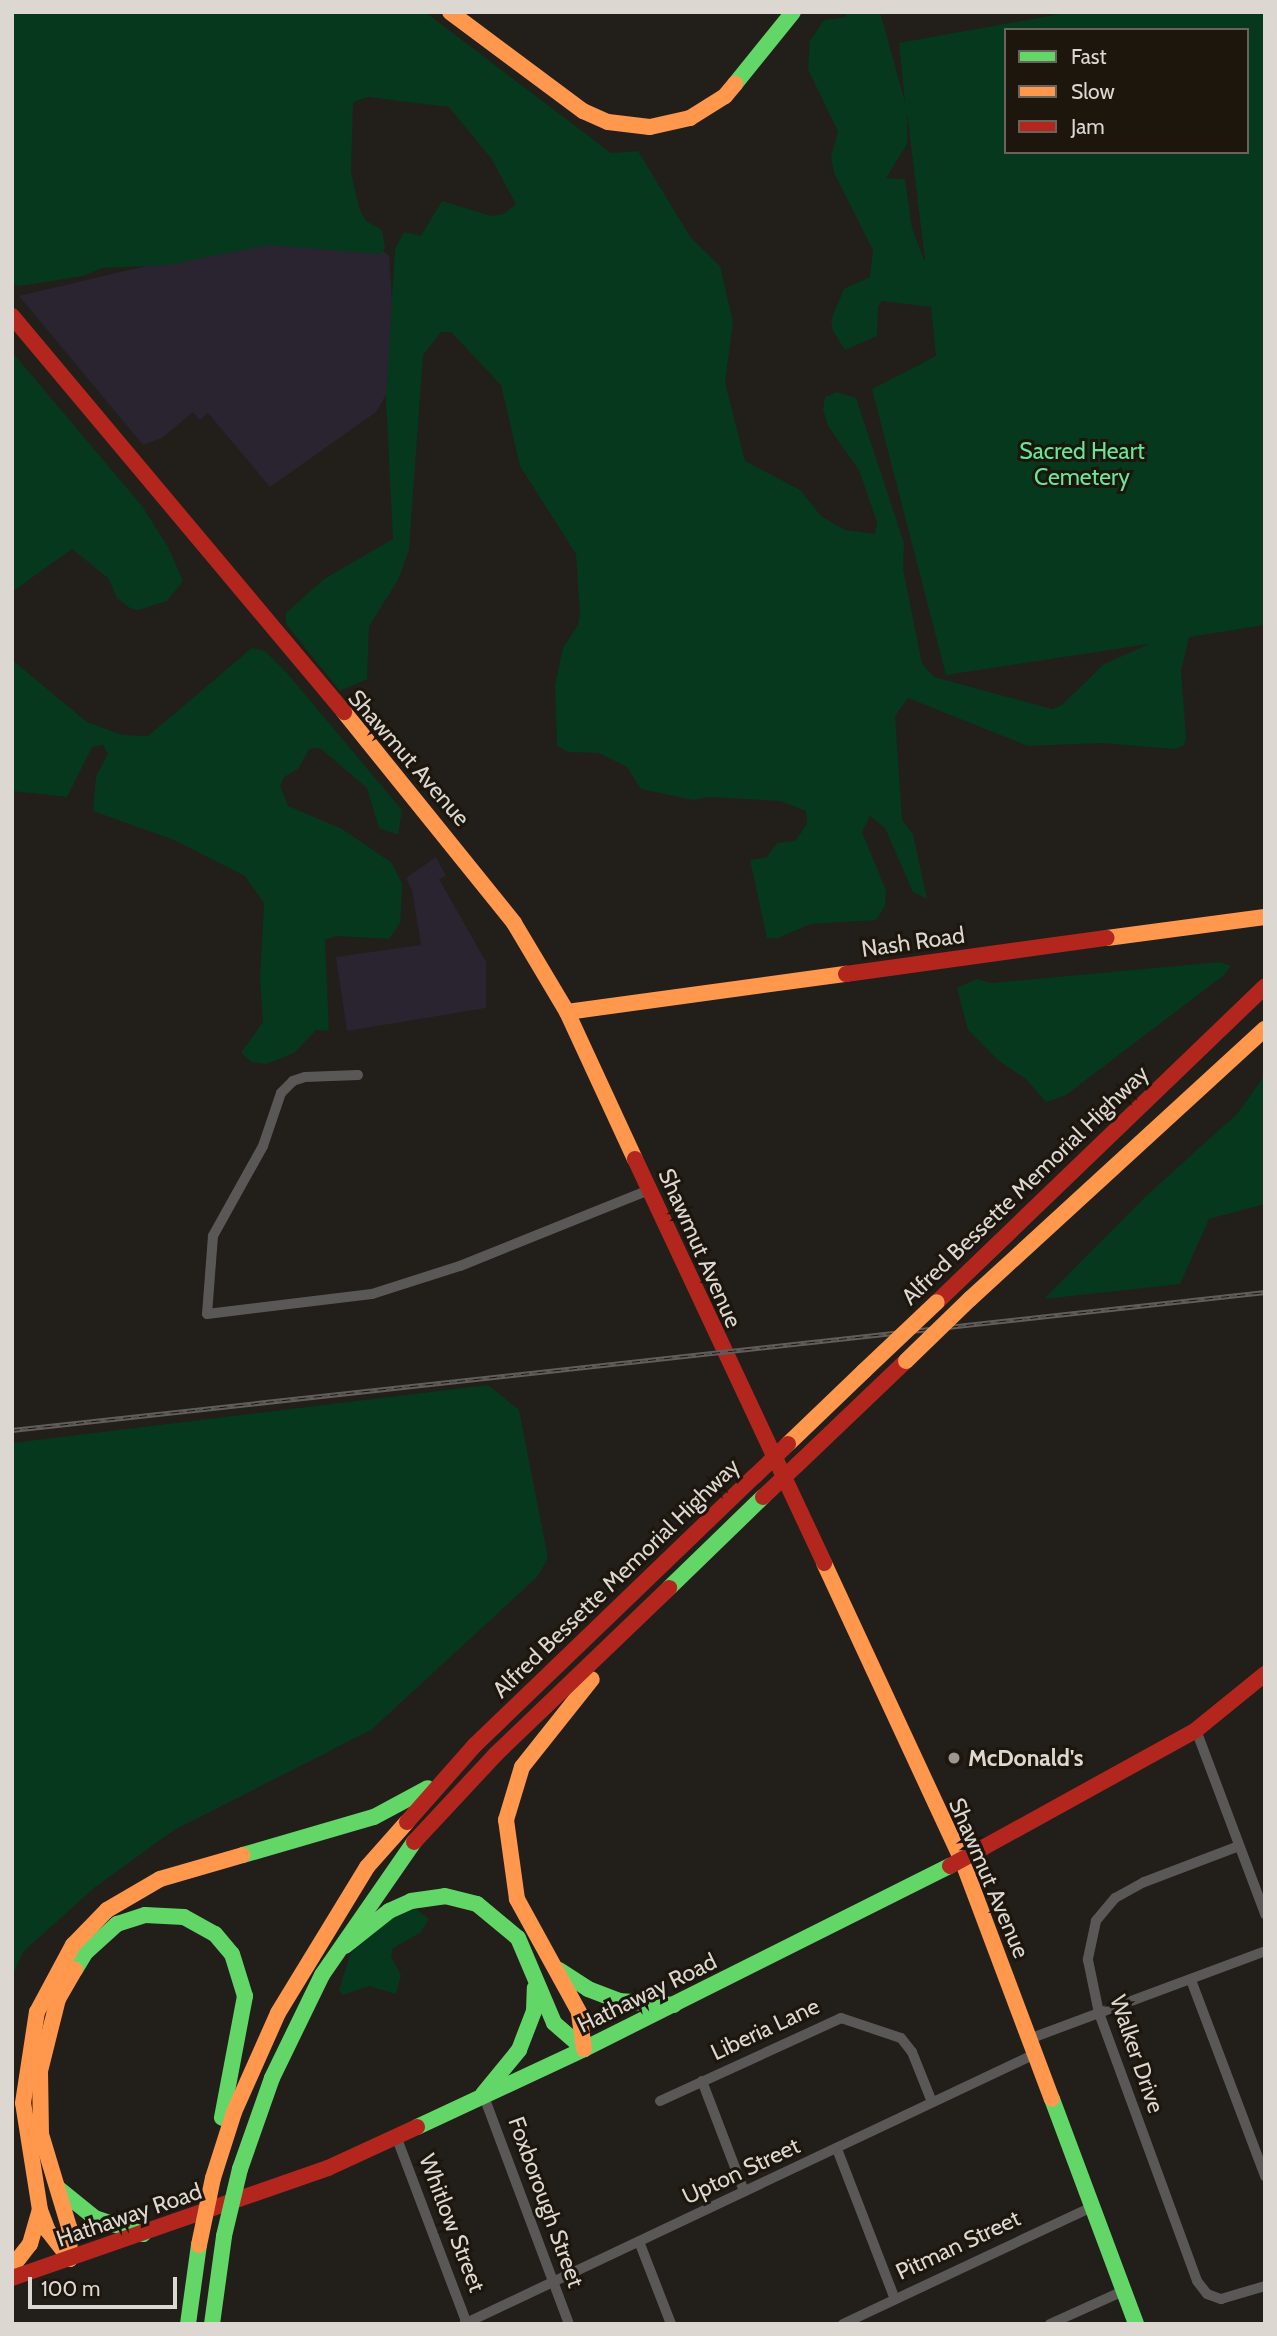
<!DOCTYPE html>
<html>
<head>
<meta charset="utf-8">
<style>
	body { margin:0 }
	#map { position:relative; width:1277px; height:2336px; overflow:hidden; background:#221e1a; font-family:Cabin,sans-serif }
	div>[style] { position:absolute }
	[style*='--x'] { left:calc(var(--x)*1px); top:calc(var(--y)*1px); width:calc(var(--w)*1px); rotate:calc(var(--a)*1deg) }
	.industrial>* { inset:0; background:#2a2330 }
	.green>* { inset:0; background:#06381d }
	.street>* { height:10px; margin:-5px; padding:0 5px; transform-origin:5px; border-radius:5px; background:#5a5856 }
	.fast>* { height:16px; margin:-8px; padding:0 8px; transform-origin:8px; border-radius:8px; background:#63d668 }
	.slow>* { height:16px; margin:-8px; padding:0 8px; transform-origin:8px; border-radius:8px; background:#ff974d }
	.jam>* { height:16px; margin:-8px; padding:0 8px; transform-origin:8px; border-radius:8px; background:#b3261e }
	.rail>* { height:5px; margin-top:-2.5px; transform-origin:0; background:repeating-linear-gradient(90deg,#1c160d 0 8px,#605d5b 0 16px); box-sizing:border-box; border-block:2px solid #605d5b }
	.fast-bridge>* { height:16px; margin:-8px; padding:0 8px; transform-origin:8px; border-radius:8px; background:#63d668 }
	.slow-bridge>* { height:16px; margin:-8px; padding:0 8px; transform-origin:8px; border-radius:8px; background:#ff974d }
	.jam-bridge>* { height:16px; margin:-8px; padding:0 8px; transform-origin:8px; border-radius:8px; background:#b3261e }
	.dots>* { width:19px; height:19px; translate:-50% -50%; box-sizing:border-box; border:4px solid #1c160d; border-radius:50% }
	span { translate:-50% -50%; white-space:nowrap; text-align:center; line-height:1.15; -webkit-text-stroke:6px #1c160d; paint-order:stroke }
	.park-label { font-size:23px; color:#67e699 }
	.street-label { font-size:23px; color:#dcd7d1 }
	.poi-label { font-size:23px; color:#dcd7d1; font-weight:700 }
	.left { translate:0 -50%; text-align:left }
	.frame { position:absolute; inset:0; border:14px solid #dcd7d1; pointer-events:none }
	.legend { position:absolute; left:1004px; top:28px; width:245px; height:126px; box-sizing:border-box; background:#1c160d; border:2px solid #69635b; margin:0; padding:9px 12px; list-style:none; font-size:21px; color:#dcd7d1 }
	.legend li { display:flex; align-items:center; gap:14px; height:35px }
	.legend b { width:35px; border:2px solid #69635b }
	.scale { position:absolute; left:28px; top:2277px; width:149px; height:32px; box-sizing:border-box; border:4px solid #dcd7d1; border-top:0; padding-left:9px; font-size:21px; line-height:24px; white-space:nowrap; color:#dcd7d1; -webkit-text-stroke:5px #1c160d; paint-order:stroke }
</style>
</head>
<body>
<div id="map">
	<div class="industrial">
		<div style="clip-path:polygon(361px 230px,389px 256px,397px 376px,376px 412px,270px 487px,208px 413px,200px 420px,193px 412px,162px 438px,143px 445px,19px 296px,180px 258px)"></div>
		<div style="clip-path:polygon(436px 857px,446px 876px,439px 879px,486px 962px,486px 1008px,347px 1031px,336px 957px,421px 945px,412px 890px,406px 878px)"></div>
	</div>
	<div class="green">
		<div style="clip-path:polygon(evenodd,12px 12px,425px 12px,611px 153px,638px 151px,691px 238px,720px 266px,733px 322px,725px 383px,745px 461px,800px 490px,821px 516px,845px 530px,875px 534px,877px 522px,859px 470px,828px 426px,823px 409px,825px 397px,837px 392px,856px 398px,904px 543px,903px 569px,922px 664px,934px 677px,1052px 709px,1062px 705px,1104px 664px,1149px 644px,946px 675px,872px 389px,936px 356px,931px 307px,882px 301px,878px 307px,877px 336px,845px 350px,833px 331px,831px 320px,844px 289px,870px 277px,873px 250px,834px 173px,831px 156px,838px 132px,808px 69px,810px 41px,824px 20px,846px 17px,846px 12px,880px 12px,905px 102px,899px 43px,1071px 12px,1265px 12px,1265px 625px,1189px 637px,1181px 671px,1186px 738px,1184px 745px,1175px 749px,1101px 743px,1028px 746px,908px 698px,895px 716px,902px 820px,913px 834px,927px 899px,913px 892px,885px 828px,870px 816px,862px 832px,886px 890px,885px 906px,876px 920px,810px 924px,776px 939px,767px 938px,750px 860px,767px 857px,777px 843px,795px 841px,807px 824px,806px 811px,781px 801px,709px 797px,693px 800px,641px 789px,627px 767px,599px 753px,568px 752px,557px 746px,555px 686px,563px 648px,578px 625px,580px 614px,576px 554px,520px 466px,501px 385px,451px 332px,441px 332px,423px 355px,409px 550px,398px 580px,369px 626px,367px 679px,340px 691px,286px 624px,286px 613px,324px 579px,393px 539px,386px 401px,395px 249px,404px 232px,421px 236px,442px 201px,491px 216px,504px 214px,516px 204px,491px 158px,449px 107px,368px 97px,353px 102px,351px 172px,359px 208px,366px 221px,382px 230px,385px 248px,380px 254px,268px 245px,168px 265px,102px 268px,83px 276px,20px 286px,12px 283px,12px 12px,1006px 30px,1247px 30px,1247px 152px,1006px 152px,1006px 30px,12px 12px,907px 113px,925px 259px,924px 260px,912px 228px,905px 179px,886px 178px,907px 144px,907px 113px)"></div>
		<div style="clip-path:polygon(12px 352px,142px 506px,168px 547px,183px 581px,167px 601px,138px 610px,130px 608px,117px 598px,108px 578px,72px 549px,12px 592px)"></div>
		<div style="clip-path:polygon(252px 648px,265px 651px,287px 673px,402px 810px,398px 835px,379px 828px,367px 788px,320px 748px,309px 749px,298px 769px,284px 777px,280px 786px,288px 806px,342px 829px,392px 863px,402px 884px,401px 910px,400px 923px,389px 939px,336px 936px,325px 940px,329px 1031px,316px 1030px,294px 1053px,266px 1064px,252px 1062px,241px 1053px,263px 1022px,260px 979px,264px 903px,245px 876px,174px 840px,93px 811px,96px 776px,108px 754px,103px 745px,92px 747px,67px 797px,12px 791px,12px 660px,87px 722px,122px 735px,148px 736px)"></div>
		<div style="clip-path:polygon(1220px 962px,1231px 966px,1224px 975px,1066px 1095px,1046px 1102px,1026px 1079px,999px 1061px,968px 1030px,957px 988px,977px 979px,991px 983px)"></div>
		<div style="clip-path:polygon(1265px 1075px,1265px 1204px,1209px 1219px,1180px 1284px,1044px 1299px,1145px 1197px,1238px 1113px)"></div>
		<div style="clip-path:polygon(488px 1385px,519px 1410px,548px 1558px,537px 1577px,371px 1730px,174px 1830px,94px 1888px,23px 1952px,12px 1977px,12px 1443px)"></div>
		<div style="clip-path:polygon(416px 1909px,429px 1919px,420px 1933px,393px 1948px,391px 1956px,401px 1975px,396px 1994px,369px 1986px,343px 1995px,339px 1990px,350px 1955px,369px 1933px,389px 1918px)"></div>
	</div>
	<div class="street">
		<div style="--x:358;--y:1075;--w:53;--a:177.8"></div>
		<div style="--x:305;--y:1077;--w:13;--a:162"></div>
		<div style="--x:293;--y:1081;--w:17;--a:135"></div>
		<div style="--x:281;--y:1093;--w:56;--a:108.8"></div>
		<div style="--x:263;--y:1146;--w:103;--a:119.1"></div>
		<div style="--x:213;--y:1236;--w:78;--a:94.4"></div>
		<div style="--x:207;--y:1314;--w:166;--a:-6.9"></div>
		<div style="--x:372;--y:1294;--w:92;--a:-17.7"></div>
		<div style="--x:460;--y:1266;--w:204;--a:-21.9"></div>
		<div style="--x:1196;--y:1730;--w:197;--a:69.4"></div>
		<div style="--x:1239;--y:1846;--w:102;--a:159.2"></div>
		<div style="--x:1144;--y:1882;--w:33;--a:151"></div>
		<div style="--x:1115;--y:1898;--w:30;--a:130"></div>
		<div style="--x:1096;--y:1921;--w:40;--a:102"></div>
		<div style="--x:1088;--y:1960;--w:54;--a:78.3"></div>
		<div style="--x:1099;--y:2013;--w:285;--a:69.9"></div>
		<div style="--x:1197;--y:2281;--w:16;--a:52"></div>
		<div style="--x:1207;--y:2294;--w:15;--a:20"></div>
		<div style="--x:1221;--y:2299;--w:46;--a:-16.5"></div>
		<div style="--x:1191;--y:1980;--w:210;--a:69.3"></div>
		<div style="--x:1029;--y:2039;--w:252;--a:-20.4"></div>
		<div style="--x:702;--y:2081;--w:118;--a:69.1"></div>
		<div style="--x:483;--y:2094;--w:246;--a:69.5"></div>
		<div style="--x:660;--y:2101;--w:199;--a:-24.6"></div>
		<div style="--x:841;--y:2018;--w:63;--a:18.4"></div>
		<div style="--x:901;--y:2038;--w:18;--a:52"></div>
		<div style="--x:912;--y:2052;--w:54;--a:68.2"></div>
		<div style="--x:396;--y:2136;--w:201;--a:69.3"></div>
		<div style="--x:837;--y:2149;--w:161;--a:68.9"></div>
		<div style="--x:640;--y:2244;--w:86;--a:68.8"></div>
		<div style="--x:464;--y:2324;--w:632;--a:-25.31"></div>
		<div style="--x:843;--y:2324;--w:275;--a:-25.2"></div>
		<div style="--x:1050;--y:2324;--w:80;--a:-24.3"></div>
	</div>
	<div class="fast">
		<div style="--x:735;--y:84;--w:92;--a:-51.1"></div>
		<div style="--x:669;--y:1588;--w:131;--a:-44.1"></div>
		<div style="--x:243;--y:1855;--w:136;--a:-16.2"></div>
		<div style="--x:374;--y:1817;--w:61;--a:-28.2"></div>
		<div style="--x:345;--y:1946;--w:56;--a:-38.5"></div>
		<div style="--x:389;--y:1911;--w:24;--a:-24"></div>
		<div style="--x:411;--y:1901;--w:34;--a:-8"></div>
		<div style="--x:445;--y:1896;--w:33;--a:14"></div>
		<div style="--x:477;--y:1904;--w:53;--a:39.7"></div>
		<div style="--x:518;--y:1938;--w:92;--a:67"></div>
		<div style="--x:554;--y:2023;--w:40;--a:41"></div>
		<div style="--x:75;--y:1970;--w:21;--a:-59"></div>
		<div style="--x:86;--y:1952;--w:42;--a:-42.1"></div>
		<div style="--x:117;--y:1924;--w:29;--a:-18"></div>
		<div style="--x:145;--y:1915;--w:39;--a:3"></div>
		<div style="--x:184;--y:1917;--w:35;--a:29"></div>
		<div style="--x:215;--y:1934;--w:26;--a:50"></div>
		<div style="--x:232;--y:1954;--w:44;--a:72.8"></div>
		<div style="--x:245;--y:1996;--w:124;--a:100.7"></div>
		<div style="--x:559;--y:1970;--w:35;--a:33"></div>
		<div style="--x:588;--y:1989;--w:33;--a:21"></div>
		<div style="--x:619;--y:2001;--w:55;--a:4.2"></div>
		<div style="--x:483;--y:2094;--w:57;--a:-50.7"></div>
		<div style="--x:519;--y:2050;--w:42;--a:-69"></div>
		<div style="--x:534;--y:2011;--w:23;--a:-88"></div>
		<div style="--x:1052;--y:2099;--w:240;--a:69.5"></div>
		<div style="--x:417;--y:2127;--w:184;--a:-25"></div>
		<div style="--x:584;--y:2049;--w:409;--a:-26.6"></div>
		<div style="--x:240;--y:2169;--w:96;--a:-70.6"></div>
		<div style="--x:272;--y:2078;--w:114;--a:-64.1"></div>
		<div style="--x:322;--y:1975;--w:162;--a:-55.3"></div>
		<div style="--x:59;--y:2189;--w:46;--a:38.9"></div>
		<div style="--x:95;--y:2218;--w:51;--a:18.4"></div>
		<div style="--x:188;--y:2324;--w:80;--a:-82.1"></div>
		<div style="--x:212;--y:2324;--w:89;--a:-82.2"></div>
	</div>
	<div class="slow">
		<div style="--x:450;--y:12;--w:166;--a:36.7"></div>
		<div style="--x:583;--y:111;--w:27;--a:24"></div>
		<div style="--x:608;--y:122;--w:42;--a:6.8"></div>
		<div style="--x:650;--y:127;--w:41;--a:-12.7"></div>
		<div style="--x:690;--y:118;--w:41;--a:-32.2"></div>
		<div style="--x:725;--y:96;--w:16;--a:-50"></div>
		<div style="--x:344;--y:712;--w:271;--a:51.1"></div>
		<div style="--x:514;--y:923;--w:104;--a:59.2"></div>
		<div style="--x:567;--y:1012;--w:162;--a:65.2"></div>
		<div style="--x:1107;--y:938;--w:159;--a:-7.6"></div>
		<div style="--x:567;--y:1012;--w:282;--a:-7.8"></div>
		<div style="--x:970;--y:1299;--w:400;--a:-42.5"></div>
		<div style="--x:788;--y:1444;--w:105;--a:-43.8"></div>
		<div style="--x:824;--y:1563;--w:327;--a:65.1"></div>
		<div style="--x:962;--y:1860;--w:255;--a:69.4"></div>
		<div style="--x:584;--y:2049;--w:37;--a:-98"></div>
		<div style="--x:579;--y:2012;--w:129;--a:-118.8"></div>
		<div style="--x:517;--y:1899;--w:80;--a:-97.9"></div>
		<div style="--x:506;--y:1820;--w:55;--a:-73.2"></div>
		<div style="--x:522;--y:1767;--w:112;--a:-51.5"></div>
		<div style="--x:213;--y:2178;--w:69;--a:-72.3"></div>
		<div style="--x:234;--y:2112;--w:108;--a:-66"></div>
		<div style="--x:278;--y:2013;--w:171;--a:-58.6"></div>
		<div style="--x:367;--y:1867;--w:60;--a:-48.4"></div>
		<div style="--x:70;--y:2259;--w:36;--a:-128"></div>
		<div style="--x:48;--y:2231;--w:22;--a:-111"></div>
		<div style="--x:40;--y:2210;--w:108;--a:-99"></div>
		<div style="--x:23;--y:2103;--w:92;--a:-81.3"></div>
		<div style="--x:37;--y:2012;--w:76;--a:-61.8"></div>
		<div style="--x:73;--y:1945;--w:49;--a:-45.8"></div>
		<div style="--x:107;--y:1910;--w:61;--a:-30.3"></div>
		<div style="--x:160;--y:1879;--w:86;--a:-16.1"></div>
		<div style="--x:70;--y:2259;--w:32;--a:-92"></div>
		<div style="--x:69;--y:2227;--w:97;--a:-106.8"></div>
		<div style="--x:41;--y:2134;--w:63;--a:-90.9"></div>
		<div style="--x:40;--y:2071;--w:74;--a:-76"></div>
		<div style="--x:58;--y:1999;--w:34;--a:-60"></div>
		<div style="--x:12;--y:2267;--w:29;--a:-52"></div>
		<div style="--x:30;--y:2244;--w:35;--a:-74"></div>
	</div>
	<div class="jam">
		<div style="--x:12;--y:316;--w:517;--a:50.02"></div>
		<div style="--x:846;--y:974;--w:263;--a:-7.9"></div>
		<div style="--x:635;--y:1159;--w:446;--a:64.9"></div>
		<div style="--x:937;--y:1302;--w:455;--a:-43.9"></div>
		<div style="--x:797;--y:1465;--w:151;--a:-43.7"></div>
		<div style="--x:407;--y:1822;--w:103;--a:-48.6"></div>
		<div style="--x:475;--y:1745;--w:388;--a:-43.9"></div>
		<div style="--x:414;--y:1842;--w:120;--a:-47"></div>
		<div style="--x:496;--y:1754;--w:240;--a:-43.8"></div>
		<div style="--x:950;--y:1866;--w:281;--a:-28.9"></div>
		<div style="--x:1196;--y:1730;--w:89;--a:-39.1"></div>
		<div style="--x:12;--y:2278;--w:335;--a:-19.2"></div>
		<div style="--x:328;--y:2168;--w:98;--a:-24.7"></div>
	</div>
	<div class="rail">
		<div style="--x:12;--y:1430;--w:1261;--a:-6.28"></div>
	</div>
	<div class="fast-bridge">
		<div style="--x:224;--y:2236;--w:69;--a:-76.6"></div>
	</div>
	<div class="slow-bridge">
		<div style="--x:906;--y:1361;--w:89;--a:-44.1"></div>
		<div style="--x:864;--y:1371;--w:100;--a:-43.4"></div>
		<div style="--x:199;--y:2245;--w:68;--a:-78.2"></div>
	</div>
	<div class="jam-bridge">
		<div style="--x:755;--y:1476;--w:46;--a:-44.1"></div>
		<div style="--x:763;--y:1497;--w:47;--a:-43.3"></div>
	</div>
	<div class="dots">
		<div style="left:954px;top:1758px;background:#9b9691"></div>
	</div>
	<div class="park-label">
		<span style="left:1082px;top:464px">Sacred Heart<br>Cemetery</span>
	</div>
	<div class="street-label">
		<span style="left:409px;top:758px;rotate:49deg">Shawmut Avenue</span>
		<span style="left:913px;top:942px;rotate:-8deg">Nash Road</span>
		<span style="left:1025px;top:1185px;rotate:-44deg">Alfred Bessette Memorial Highway</span>
		<span style="left:700px;top:1248px;rotate:66deg">Shawmut Avenue</span>
		<span style="left:616px;top:1578px;rotate:-44deg">Alfred Bessette Memorial Highway</span>
		<span style="left:989px;top:1878px;rotate:67deg">Shawmut Avenue</span>
		<span style="left:647px;top:1993px;rotate:-26deg">Hathaway Road</span>
		<span style="left:765px;top:2029px;rotate:-25deg">Liberia Lane</span>
		<span style="left:1137px;top:2054px;rotate:71deg">Walker Drive</span>
		<span style="left:741px;top:2171px;rotate:-25deg">Upton Street</span>
		<span style="left:546px;top:2202px;rotate:70deg">Foxborough Street</span>
		<span style="left:129px;top:2215px;rotate:-19deg">Hathaway Road</span>
		<span style="left:452px;top:2223px;rotate:69deg">Whitlow Street</span>
		<span style="left:958px;top:2245px;rotate:-25deg">Pitman Street</span>
	</div>
	<div class="poi-label">
		<span class="left" style="left:968px;top:1758px">McDonald's</span>
	</div>
	<div class="frame"></div>
	<ul class="legend">
	<li><b style="height:9px;background:#63d668"></b>Fast</li>
	<li><b style="height:9px;background:#ff974d"></b>Slow</li>
	<li><b style="height:9px;background:#b3261e"></b>Jam</li>
	</ul>
	<div class="scale">100 m</div>
</div>
</body>
</html>
